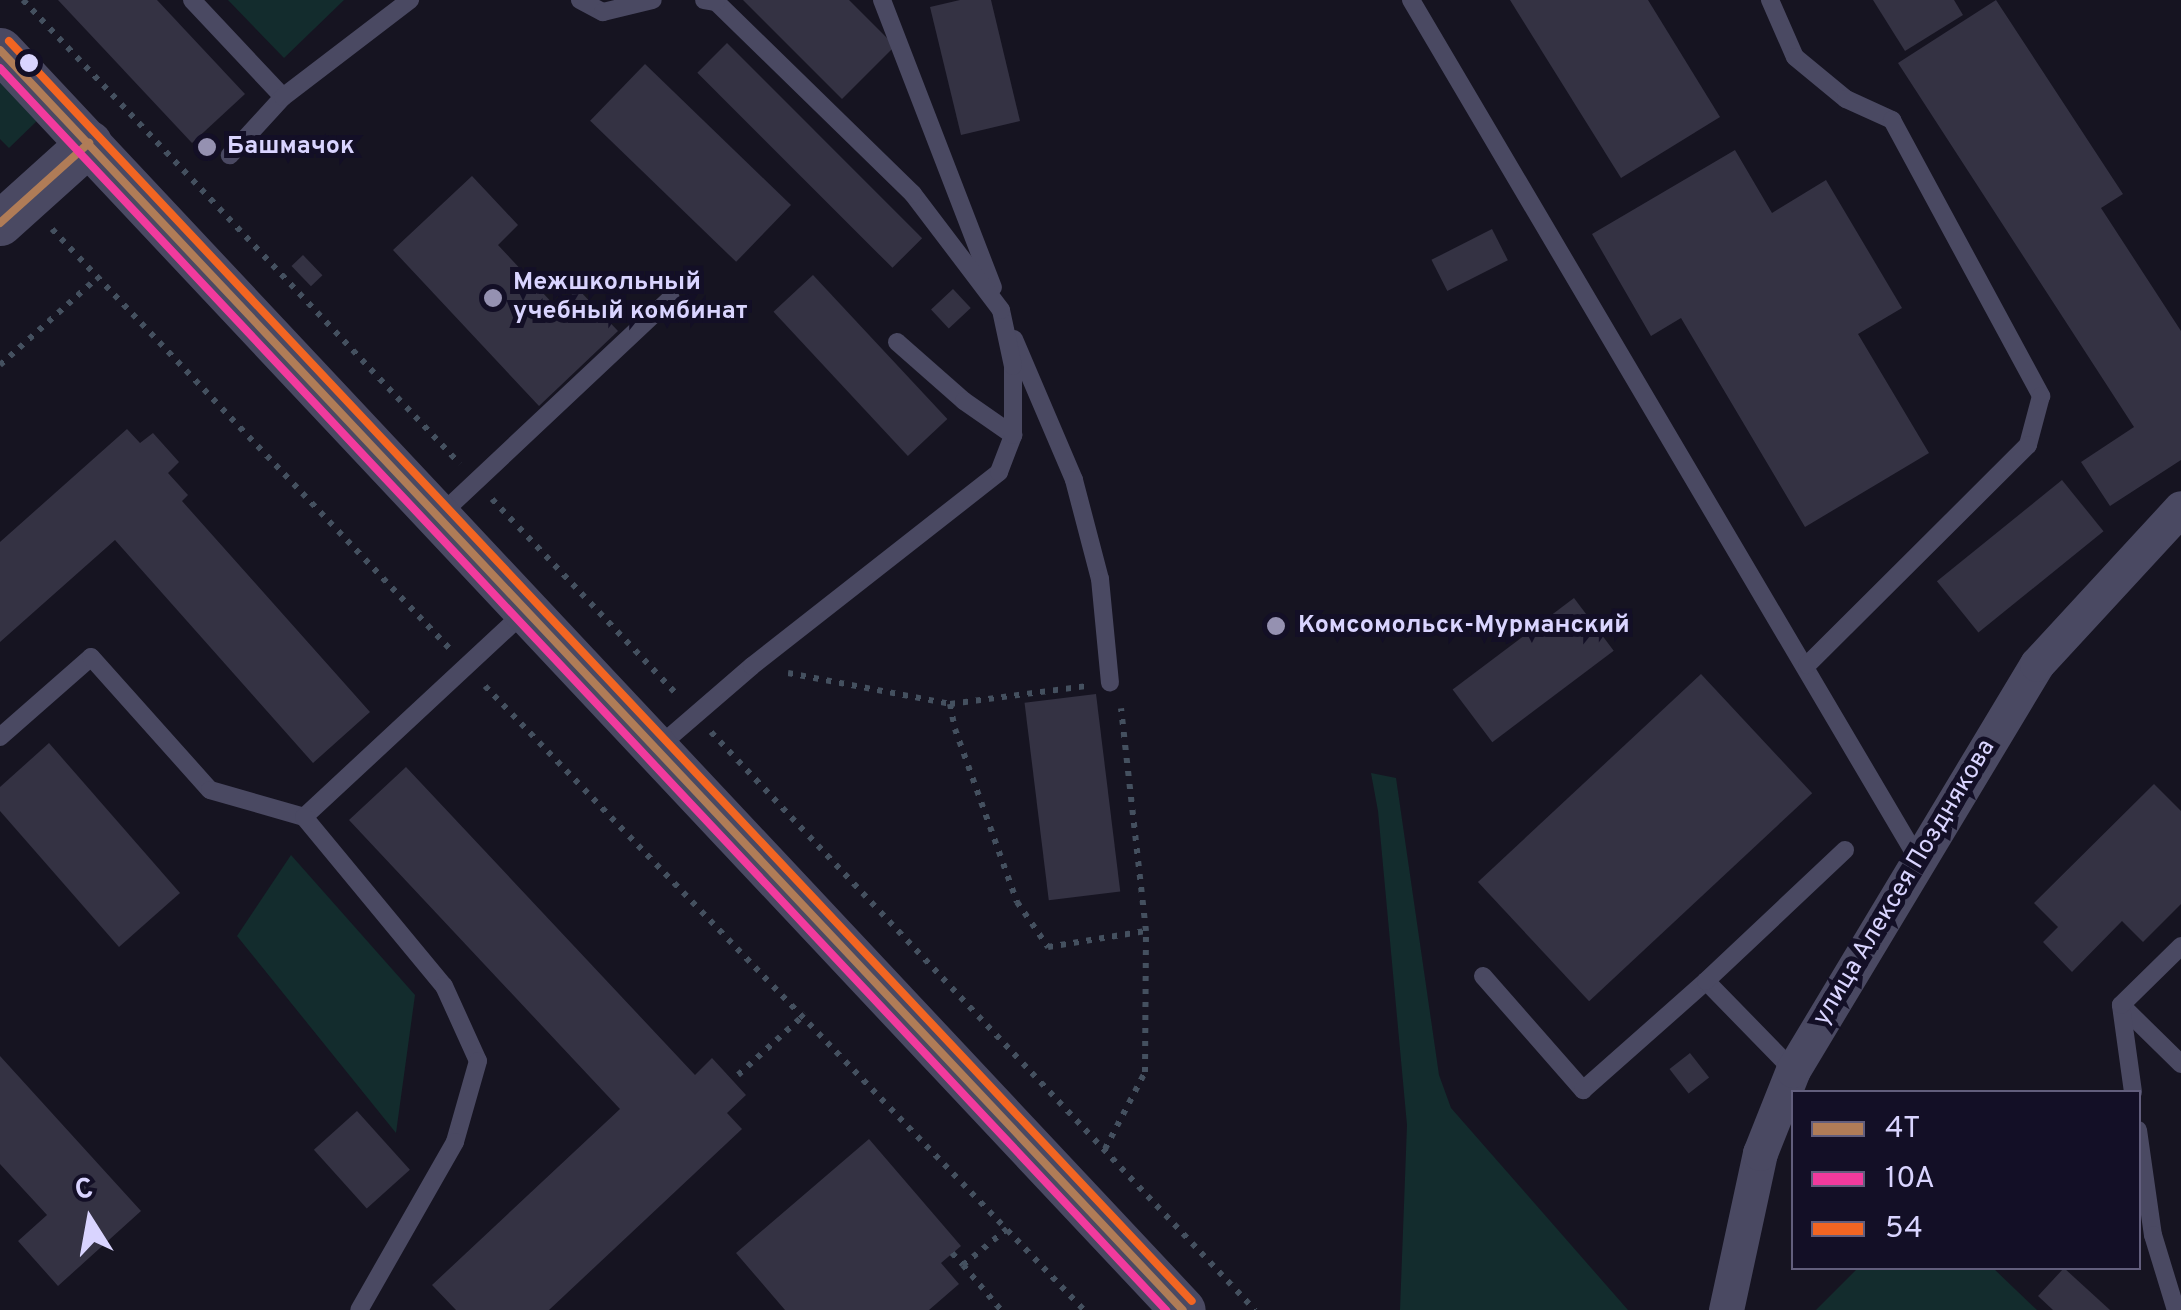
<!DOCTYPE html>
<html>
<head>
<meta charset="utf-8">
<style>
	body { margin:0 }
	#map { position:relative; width:2181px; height:1310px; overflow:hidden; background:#161421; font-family:Overpass,sans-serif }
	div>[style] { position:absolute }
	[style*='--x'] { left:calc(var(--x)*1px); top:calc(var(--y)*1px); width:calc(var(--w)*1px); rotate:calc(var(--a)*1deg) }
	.green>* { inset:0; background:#132c2d }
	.building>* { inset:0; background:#343243; transform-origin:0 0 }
	.path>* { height:6px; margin-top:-3px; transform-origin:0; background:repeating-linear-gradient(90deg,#44505f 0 5px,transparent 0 13px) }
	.service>* { height:18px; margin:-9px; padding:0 9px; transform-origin:9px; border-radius:9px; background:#4a4962 }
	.minor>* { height:35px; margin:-17.5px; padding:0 17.5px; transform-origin:17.5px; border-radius:17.5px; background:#4a4962 }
	.tertiary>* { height:45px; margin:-22.5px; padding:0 22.5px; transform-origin:22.5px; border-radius:22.5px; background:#4a4962 }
	.bus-1>* { height:8px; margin:-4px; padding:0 4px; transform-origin:4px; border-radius:4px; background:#b07c57 }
	.bus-2>* { height:8px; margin:-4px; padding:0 4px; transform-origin:4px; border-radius:4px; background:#f13a9d }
	.bus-3>* { height:8px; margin:-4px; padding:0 4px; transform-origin:4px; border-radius:4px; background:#f26522 }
	.dots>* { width:28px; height:28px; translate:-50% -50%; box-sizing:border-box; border:5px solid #130f26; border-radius:50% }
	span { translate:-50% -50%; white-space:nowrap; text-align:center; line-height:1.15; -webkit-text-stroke:10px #130f26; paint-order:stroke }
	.poi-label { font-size:25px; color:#d9d4ff; font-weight:700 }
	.left { translate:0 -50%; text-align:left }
	.street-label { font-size:25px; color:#d9d4ff }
	.legend { position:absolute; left:1791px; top:1090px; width:350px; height:180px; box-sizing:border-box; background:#130f26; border:2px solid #625e7d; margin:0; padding:12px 18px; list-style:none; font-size:30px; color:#d9d4ff }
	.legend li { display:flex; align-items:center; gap:20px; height:50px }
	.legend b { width:50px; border:2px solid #625e7d }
	.north { position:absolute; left:40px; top:1170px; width:100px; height:100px; -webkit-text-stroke:8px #130f26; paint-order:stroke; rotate:349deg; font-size:28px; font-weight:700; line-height:40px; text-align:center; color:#d9d4ff }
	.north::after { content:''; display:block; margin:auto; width:35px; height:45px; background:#d9d4ff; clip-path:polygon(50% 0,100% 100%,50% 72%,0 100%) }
</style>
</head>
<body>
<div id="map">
	<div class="green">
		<div style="clip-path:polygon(228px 0,344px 0,284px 58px)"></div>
		<div style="clip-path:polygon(0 73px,42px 116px,9px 148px,0 139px)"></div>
		<div style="clip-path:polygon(1371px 773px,1396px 778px,1439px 1075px,1451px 1108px,1628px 1310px,1400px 1310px,1407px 1125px,1378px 811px)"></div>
		<div style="clip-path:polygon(291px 855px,415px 995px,396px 1133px,237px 936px)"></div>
		<div style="clip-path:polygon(1858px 1268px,1993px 1268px,2037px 1310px,1816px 1310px)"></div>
	</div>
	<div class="building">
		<div style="clip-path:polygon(58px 0,157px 0,245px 94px,192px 143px)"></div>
		<div style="clip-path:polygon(743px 0,849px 0,895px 46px,842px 99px)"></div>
		<div style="clip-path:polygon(960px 0,991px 0,1020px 121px,961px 135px,930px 7px)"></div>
		<div style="clip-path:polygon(1510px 0,1648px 0,1720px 117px,1621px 178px)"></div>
		<div style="clip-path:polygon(1873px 0,1954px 0,1963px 15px,1905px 51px)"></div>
		<div style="clip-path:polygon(1996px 0,2123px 194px,2101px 208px,2181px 331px,2181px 460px,2110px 506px,2081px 462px,2134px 427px,1898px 63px)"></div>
		<div style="left:727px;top:43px;width:276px;height:42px;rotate:45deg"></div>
		<div style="left:645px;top:64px;width:203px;height:79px;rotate:44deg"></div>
		<div style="left:206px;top:134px;width:21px;height:17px;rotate:45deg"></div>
		<div style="clip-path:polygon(1735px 150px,1772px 213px,1826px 180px,1902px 308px,1858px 334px,1929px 453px,1805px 527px,1681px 318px,1651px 336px,1592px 234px)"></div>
		<div style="clip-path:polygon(472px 176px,518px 225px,498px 245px,557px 308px,578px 289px,618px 331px,539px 406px,393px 250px)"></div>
		<div style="left:1492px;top:229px;width:35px;height:68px;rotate:63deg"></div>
		<div style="left:303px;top:255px;width:28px;height:16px;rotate:46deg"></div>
		<div style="left:813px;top:275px;width:197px;height:54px;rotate:47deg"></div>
		<div style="left:953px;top:289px;width:26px;height:30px;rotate:47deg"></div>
		<div style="clip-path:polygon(127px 429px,140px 443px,153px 433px,179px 462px,168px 473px,188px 495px,182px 501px,370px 712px,313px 763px,115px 540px,0 642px,0 542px)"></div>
		<div style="left:2062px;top:480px;width:66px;height:161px;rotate:51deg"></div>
		<div style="left:1574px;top:598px;width:66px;height:152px;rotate:53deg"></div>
		<div style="left:1701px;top:674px;width:163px;height:305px;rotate:47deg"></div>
		<div style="left:1096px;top:694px;width:199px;height:72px;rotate:83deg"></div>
		<div style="clip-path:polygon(49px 743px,180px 893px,119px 947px,0 811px,0 787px)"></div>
		<div style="clip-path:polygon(406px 767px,695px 1075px,712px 1058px,746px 1095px,727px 1113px,742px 1129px,549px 1310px,456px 1310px,432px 1285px,620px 1109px,349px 820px)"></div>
		<div style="clip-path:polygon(2154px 784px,2181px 811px,2181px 904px,2143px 942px,2122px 921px,2072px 972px,2043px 942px,2058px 927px,2034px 903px)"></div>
		<div style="left:1690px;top:1053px;width:31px;height:26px;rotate:52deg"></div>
		<div style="clip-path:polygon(0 1056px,141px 1211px,58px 1286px,18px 1241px,47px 1215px,0 1164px)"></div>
		<div style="left:357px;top:1111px;width:79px;height:58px;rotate:48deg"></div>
		<div style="clip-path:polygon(869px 1139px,961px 1246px,941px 1263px,959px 1284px,929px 1310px,785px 1310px,736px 1253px)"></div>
		<div style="clip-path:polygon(2064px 1268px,2110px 1310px,2053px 1310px,2038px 1296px)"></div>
	</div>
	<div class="path">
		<div style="--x:23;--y:0;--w:637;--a:46.72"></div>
		<div style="--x:52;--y:229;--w:577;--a:46.54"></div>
		<div style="--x:0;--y:365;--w:130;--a:-41.9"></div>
		<div style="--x:492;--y:499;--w:272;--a:46.6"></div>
		<div style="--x:788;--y:673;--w:165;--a:10.8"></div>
		<div style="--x:950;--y:704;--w:137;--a:-7.5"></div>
		<div style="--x:485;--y:686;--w:865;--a:46.17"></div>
		<div style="--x:950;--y:704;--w:25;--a:79"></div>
		<div style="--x:955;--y:729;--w:184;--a:70.3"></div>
		<div style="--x:1017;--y:902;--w:55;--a:55.4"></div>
		<div style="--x:1048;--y:947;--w:99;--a:-9.3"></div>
		<div style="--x:711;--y:732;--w:794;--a:46.74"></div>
		<div style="--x:738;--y:1075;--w:91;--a:-42.3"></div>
		<div style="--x:1105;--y:1149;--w:87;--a:-62.5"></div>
		<div style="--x:1145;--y:1072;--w:141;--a:-89.6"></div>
		<div style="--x:1146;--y:931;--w:224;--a:-96.4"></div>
		<div style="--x:952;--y:1253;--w:16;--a:47"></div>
		<div style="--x:963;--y:1265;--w:57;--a:-39.3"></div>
		<div style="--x:963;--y:1265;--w:59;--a:49.8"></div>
	</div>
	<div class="service">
		<div style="--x:192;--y:0;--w:133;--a:46.8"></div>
		<div style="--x:283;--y:97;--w:79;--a:132.4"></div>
		<div style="--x:580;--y:0;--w:26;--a:28"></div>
		<div style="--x:603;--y:12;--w:51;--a:-13.5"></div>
		<div style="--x:882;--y:0;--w:308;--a:68.9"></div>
		<div style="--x:1411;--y:0;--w:1000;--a:59.46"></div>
		<div style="--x:1770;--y:0;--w:62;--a:66.3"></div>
		<div style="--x:1795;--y:57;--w:66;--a:39.5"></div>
		<div style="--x:1846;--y:99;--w:51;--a:24.5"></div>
		<div style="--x:1892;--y:120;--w:314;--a:61.6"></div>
		<div style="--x:2041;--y:396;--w:51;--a:104.9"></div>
		<div style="--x:2028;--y:445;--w:312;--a:135.1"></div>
		<div style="--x:283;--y:97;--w:160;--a:-37.4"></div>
		<div style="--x:1014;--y:339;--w:153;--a:66.9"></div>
		<div style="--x:1074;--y:480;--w:102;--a:75.3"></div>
		<div style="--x:1100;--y:579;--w:104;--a:84.5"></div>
		<div style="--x:897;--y:342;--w:89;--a:41.4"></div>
		<div style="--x:964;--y:401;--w:60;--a:34.8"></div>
		<div style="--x:439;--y:516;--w:318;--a:-43.2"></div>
		<div style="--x:0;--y:737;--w:121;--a:-41.3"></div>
		<div style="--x:91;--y:657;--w:178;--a:48.2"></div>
		<div style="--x:210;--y:790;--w:98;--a:16"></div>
		<div style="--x:304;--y:817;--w:303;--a:-42.9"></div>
		<div style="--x:657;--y:748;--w:125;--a:-40.8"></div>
		<div style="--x:752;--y:666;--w:314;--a:-38.1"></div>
		<div style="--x:999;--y:472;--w:40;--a:-69"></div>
		<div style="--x:1013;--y:435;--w:69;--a:-90"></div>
		<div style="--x:1013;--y:366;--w:57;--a:-102.1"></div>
		<div style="--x:1001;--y:310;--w:146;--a:-127.2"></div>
		<div style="--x:913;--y:194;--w:275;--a:-135.7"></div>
		<div style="--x:716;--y:2;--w:12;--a:-171"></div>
		<div style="--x:304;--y:817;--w:219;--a:50.4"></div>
		<div style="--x:444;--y:986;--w:82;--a:65.6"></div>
		<div style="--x:478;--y:1061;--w:84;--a:105.9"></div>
		<div style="--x:455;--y:1142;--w:193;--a:119.7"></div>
		<div style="--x:1483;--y:976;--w:152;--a:48.7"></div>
		<div style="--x:1583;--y:1090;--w:164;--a:-41.5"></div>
		<div style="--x:1706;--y:981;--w:124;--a:45.7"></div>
		<div style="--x:1706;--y:981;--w:191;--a:-43.3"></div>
		<div style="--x:2121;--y:1005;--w:84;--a:44.5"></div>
		<div style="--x:2133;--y:1092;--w:88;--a:-97.9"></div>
		<div style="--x:2121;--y:1005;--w:84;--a:-44.5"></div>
		<div style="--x:2138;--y:1130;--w:106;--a:81.9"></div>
		<div style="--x:2153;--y:1235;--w:78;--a:73"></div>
	</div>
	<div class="minor">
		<div style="--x:1726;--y:1310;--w:161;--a:-77.8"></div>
		<div style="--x:1760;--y:1153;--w:89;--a:-68.3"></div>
		<div style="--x:1793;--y:1070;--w:474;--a:-59"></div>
		<div style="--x:2037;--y:664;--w:212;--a:-47.3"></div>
	</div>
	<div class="tertiary">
		<div style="--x:0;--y:50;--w:1728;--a:46.81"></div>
		<div style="--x:0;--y:223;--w:120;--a:-42"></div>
	</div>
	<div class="bus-1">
		<div style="--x:0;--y:50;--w:1728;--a:46.81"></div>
		<div style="--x:0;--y:223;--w:120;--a:-42"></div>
	</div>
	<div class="bus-2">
		<div style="--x:0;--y:68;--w:1704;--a:46.81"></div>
	</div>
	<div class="bus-3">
		<div style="--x:9;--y:41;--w:1728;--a:46.81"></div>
	</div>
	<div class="dots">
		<div style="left:29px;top:63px;background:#d9d4ff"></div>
		<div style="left:207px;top:147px;background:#9591b1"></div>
		<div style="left:493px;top:298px;background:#9591b1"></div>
		<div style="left:1276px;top:626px;background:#9591b1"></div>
	</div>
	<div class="poi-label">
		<span class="left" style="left:227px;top:147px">Башмачок</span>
		<span class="left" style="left:513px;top:298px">Межшкольный<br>учебный комбинат</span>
		<span class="left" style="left:1298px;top:626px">Комсомольск-Мурманский</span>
	</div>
	<div class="street-label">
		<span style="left:1905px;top:883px;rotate:-59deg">улица Алексея Позднякова</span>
	</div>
	<ul class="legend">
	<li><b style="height:12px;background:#b07c57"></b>4Т</li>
	<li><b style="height:12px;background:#f13a9d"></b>10А</li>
	<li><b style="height:12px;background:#f26522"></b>54</li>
	</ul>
	<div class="north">С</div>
</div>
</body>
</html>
